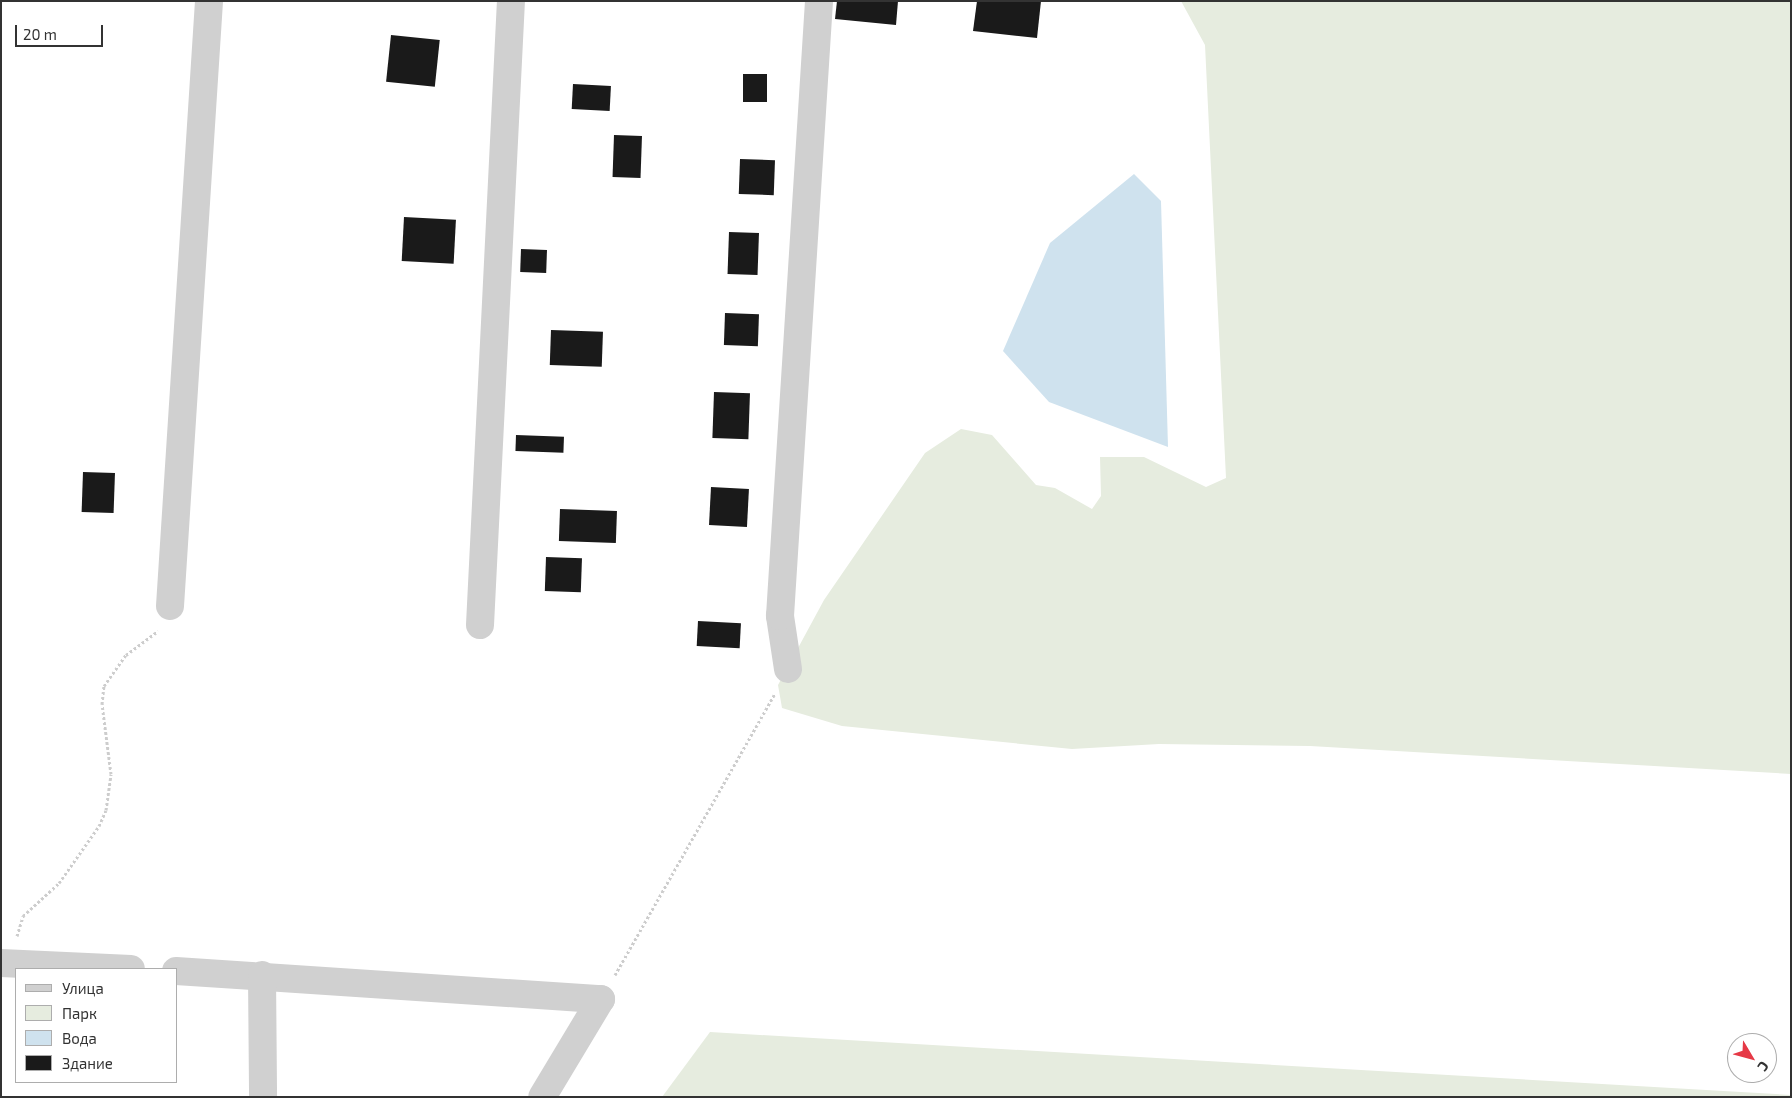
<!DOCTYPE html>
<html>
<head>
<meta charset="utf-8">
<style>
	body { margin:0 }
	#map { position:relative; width:1792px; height:1098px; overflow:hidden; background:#fff; font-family:"Exo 2",sans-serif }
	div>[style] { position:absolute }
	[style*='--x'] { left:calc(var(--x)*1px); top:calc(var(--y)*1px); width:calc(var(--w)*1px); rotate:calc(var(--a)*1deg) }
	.green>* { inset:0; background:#e6ecdf }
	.water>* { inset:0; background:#cfe2ee }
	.building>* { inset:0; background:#1a1a1a; transform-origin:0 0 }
	.path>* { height:3px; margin-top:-1.5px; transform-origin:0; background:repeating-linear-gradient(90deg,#cdcdcd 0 2.5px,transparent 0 5px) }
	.minor>* { height:28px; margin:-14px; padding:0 14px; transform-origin:14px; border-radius:14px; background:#d0d0d0 }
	span { translate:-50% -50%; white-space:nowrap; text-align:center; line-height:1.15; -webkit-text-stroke:5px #fff; paint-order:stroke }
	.frame { position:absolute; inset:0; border:2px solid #333; pointer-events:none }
	.legend { position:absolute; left:15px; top:968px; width:162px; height:115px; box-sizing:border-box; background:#fff; border:1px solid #adadad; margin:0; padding:6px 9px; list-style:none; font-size:15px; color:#333 }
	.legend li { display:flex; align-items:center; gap:10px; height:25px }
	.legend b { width:25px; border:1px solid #adadad }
	.north { position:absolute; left:1727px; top:1033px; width:50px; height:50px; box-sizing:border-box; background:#fff; border:1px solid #adadad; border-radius:50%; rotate:127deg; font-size:14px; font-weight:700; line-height:20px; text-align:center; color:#333 }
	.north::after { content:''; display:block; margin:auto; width:18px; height:22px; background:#e63946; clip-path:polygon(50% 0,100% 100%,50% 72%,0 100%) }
	.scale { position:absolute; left:15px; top:25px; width:88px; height:22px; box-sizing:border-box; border:2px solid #333; border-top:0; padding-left:6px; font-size:15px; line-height:18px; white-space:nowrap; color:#333; -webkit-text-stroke:4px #fff; paint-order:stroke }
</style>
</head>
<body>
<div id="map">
	<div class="green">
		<div style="clip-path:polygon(1181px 1px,1791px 1px,1791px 774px,1310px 746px,1159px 744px,1072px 749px,842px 726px,782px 708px,778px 685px,824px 600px,925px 453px,961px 429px,992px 435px,1036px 485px,1055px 488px,1092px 509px,1101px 496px,1100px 457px,1144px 457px,1206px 487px,1226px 478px,1205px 45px)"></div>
		<div style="clip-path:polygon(710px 1032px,1791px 1095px,1791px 1097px,662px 1097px)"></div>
	</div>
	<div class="water">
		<div style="clip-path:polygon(1134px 174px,1161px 201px,1168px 447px,1049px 402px,1003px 351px,1050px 243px)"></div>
	</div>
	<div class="building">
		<div style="clip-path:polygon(837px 1px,898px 1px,896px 25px,835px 19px)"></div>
		<div style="clip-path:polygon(977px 1px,1041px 1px,1037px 38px,973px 31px)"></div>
		<div style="left:391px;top:35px;width:49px;height:47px;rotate:6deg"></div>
		<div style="left:743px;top:74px;width:24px;height:28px"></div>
		<div style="left:573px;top:84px;width:38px;height:25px;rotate:3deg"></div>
		<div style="left:614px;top:135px;width:28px;height:42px;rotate:2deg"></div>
		<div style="left:740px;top:159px;width:35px;height:35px;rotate:2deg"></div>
		<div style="left:404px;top:217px;width:52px;height:44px;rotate:3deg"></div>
		<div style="left:729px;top:232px;width:30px;height:42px;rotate:2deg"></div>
		<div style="left:521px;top:249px;width:26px;height:23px;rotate:2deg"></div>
		<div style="left:725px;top:313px;width:34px;height:32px;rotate:2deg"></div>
		<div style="left:551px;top:330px;width:52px;height:35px;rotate:2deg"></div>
		<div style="left:714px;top:392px;width:36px;height:46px;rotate:2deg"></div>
		<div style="left:516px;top:435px;width:48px;height:16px;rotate:2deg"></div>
		<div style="left:83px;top:472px;width:32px;height:40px;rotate:2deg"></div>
		<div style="left:711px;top:487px;width:38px;height:38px;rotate:3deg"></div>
		<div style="left:560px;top:509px;width:57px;height:32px;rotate:2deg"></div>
		<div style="left:546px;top:557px;width:36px;height:34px;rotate:2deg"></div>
		<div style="left:698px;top:621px;width:43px;height:25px;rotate:3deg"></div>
	</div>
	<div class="path">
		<div style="--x:17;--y:936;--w:21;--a:-73"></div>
		<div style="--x:23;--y:916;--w:49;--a:-42.5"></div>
		<div style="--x:59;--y:883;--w:70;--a:-54.9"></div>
		<div style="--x:99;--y:826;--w:17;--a:-66"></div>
		<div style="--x:106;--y:810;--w:36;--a:-82"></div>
		<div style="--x:111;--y:774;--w:71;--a:-97.3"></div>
		<div style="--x:102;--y:704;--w:18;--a:-84"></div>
		<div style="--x:104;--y:686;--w:38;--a:-55"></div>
		<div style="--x:126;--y:655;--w:40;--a:-37"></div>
		<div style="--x:615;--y:975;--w:324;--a:-60.4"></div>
	</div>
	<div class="minor">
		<div style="--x:170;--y:606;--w:606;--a:-86.31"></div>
		<div style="--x:480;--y:625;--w:625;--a:-87.16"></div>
		<div style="--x:788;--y:669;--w:54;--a:-98.6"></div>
		<div style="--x:780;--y:616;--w:616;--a:-86.37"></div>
		<div style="--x:1;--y:963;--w:130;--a:2.6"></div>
		<div style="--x:176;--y:971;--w:426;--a:3.8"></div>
		<div style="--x:601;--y:999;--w:114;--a:121"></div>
		<div style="--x:262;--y:975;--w:122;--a:89.5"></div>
	</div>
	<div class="frame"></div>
	<ul class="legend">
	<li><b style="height:6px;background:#d0d0d0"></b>Улица</li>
	<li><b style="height:14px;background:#e6ecdf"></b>Парк</li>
	<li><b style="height:14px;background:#cfe2ee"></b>Вода</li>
	<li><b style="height:14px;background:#1a1a1a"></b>Здание</li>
	</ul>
	<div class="north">С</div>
	<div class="scale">20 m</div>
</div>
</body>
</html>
